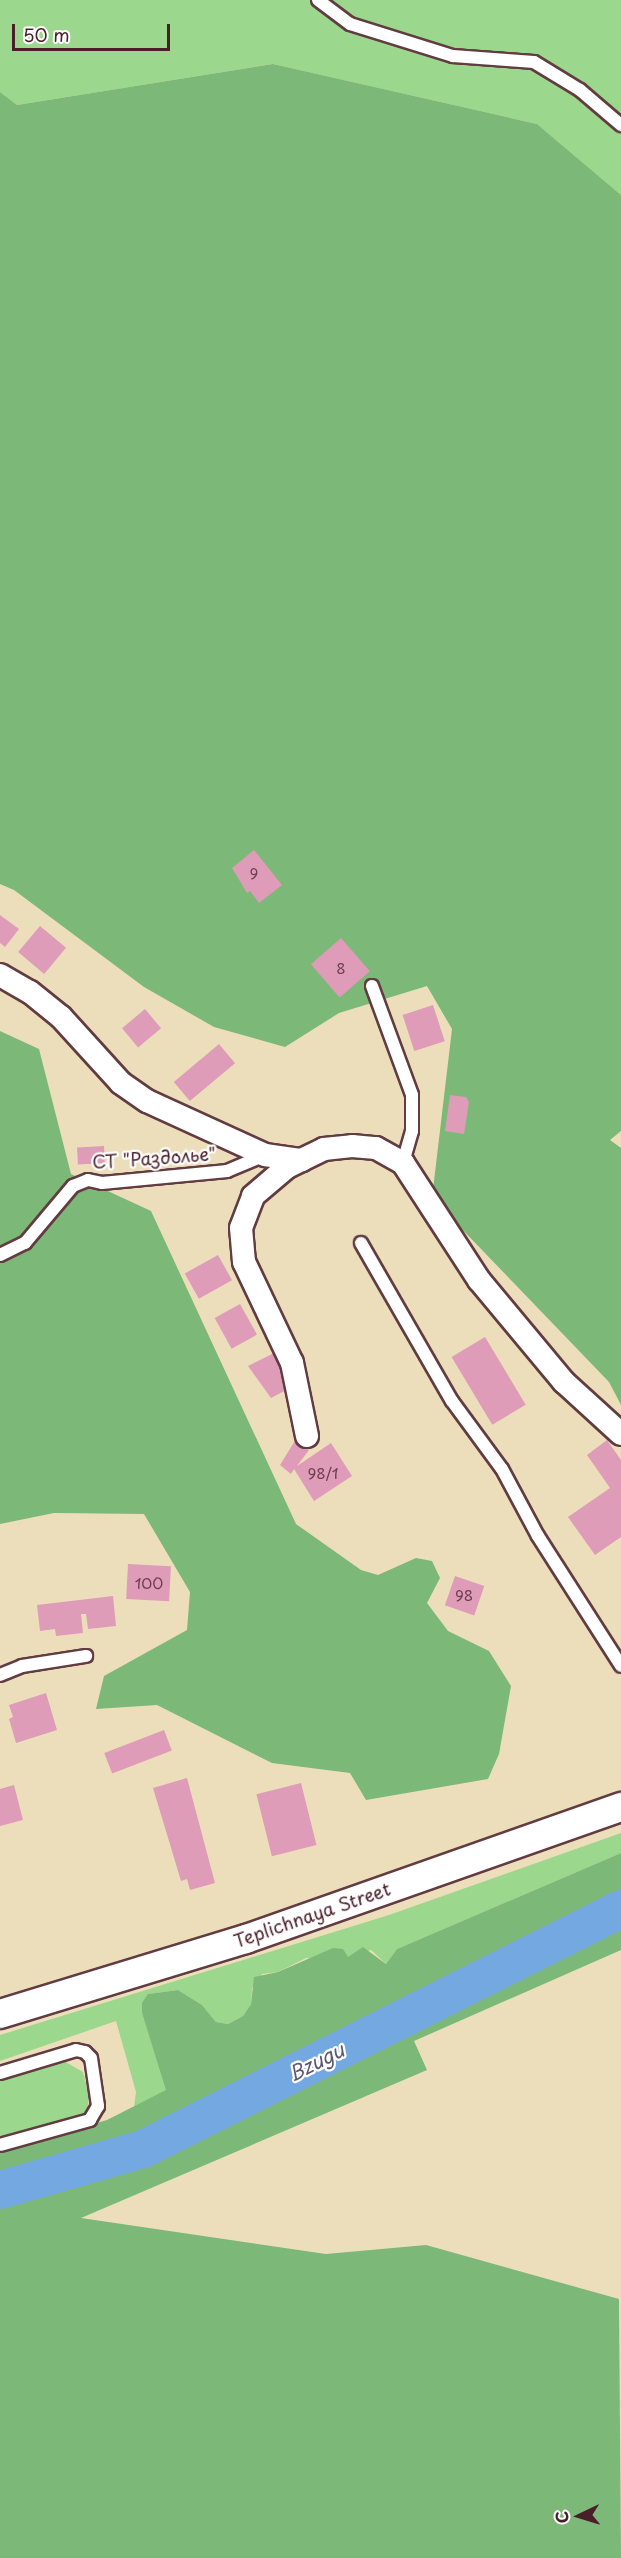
<!DOCTYPE html>
<html>
<head>
<meta charset="utf-8">
<style>
	body { margin:0 }
	#map { position:relative; width:621px; height:2558px; overflow:hidden; background:#eddebb; font-family:"Playpen Sans",sans-serif }
	div>[style] { position:absolute }
	[style*='--x'] { left:calc(var(--x)*1px); top:calc(var(--y)*1px); width:calc(var(--w)*1px); rotate:calc(var(--a)*1deg) }
	.green>* { inset:0; background:#9bd78c }
	.forest>* { inset:0; background:#7cb878 }
	.river>* { height:38px; margin:-19px; padding:0 19px; transform-origin:19px; border-radius:19px; background:#74a8e1 }
	.building>* { inset:0; background:#de9cb9; transform-origin:0 0 }
	.roads { filter:drop-shadow(2px 0 #623c41) drop-shadow(-2px 0 #623c41) drop-shadow(0 2px #623c41) drop-shadow(0 -2px #623c41) }
	.service>* { height:12px; margin:-6px; padding:0 6px; transform-origin:6px; border-radius:6px; background:#fff }
	.minor>* { height:22px; margin:-11px; padding:0 11px; transform-origin:11px; border-radius:11px; background:#fff }
	.tertiary>* { height:28px; margin:-14px; padding:0 14px; transform-origin:14px; border-radius:14px; background:#fff }
	span { translate:-50% -50%; white-space:nowrap; text-align:center; line-height:1.15; -webkit-text-stroke:4.5px #fff; paint-order:stroke }
	.number-label { font-size:15px; color:#6f3e4e }
	.number-label span { -webkit-text-stroke-width:0 }
	.street-label { font-size:18px; color:#4a1f2b }
	.water-label { font-size:20px; color:#5b5674; font-style:italic }
	.north { position:absolute; left:549px; top:2486px; width:60px; height:60px; -webkit-text-stroke:4px #fff; paint-order:stroke; rotate:266deg; font-size:16px; font-weight:700; line-height:24px; text-align:center; color:#4a1f2b }
	.north::after { content:''; display:block; margin:auto; width:21px; height:27px; background:#4a1f2b; clip-path:polygon(50% 0,100% 100%,50% 72%,0 100%) }
	.scale { position:absolute; left:12px; top:24px; width:158px; height:27px; box-sizing:border-box; border:3px solid #4a1f2b; border-top:0; padding-left:8px; font-size:18px; line-height:21px; white-space:nowrap; color:#4a1f2b; -webkit-text-stroke:4px #fff; paint-order:stroke }
</style>
</head>
<body>
<div id="map">
	<div class="green">
		<div style="clip-path:polygon(0 0,621px 0,621px 195px,537px 124px,273px 64px,17px 105px,0 92px)"></div>
		<div style="clip-path:polygon(621px 1833px,621px 1853px,397px 1949px,386px 1964px,371px 1950px,348px 1957px,306px 1958px,278px 1972px,262px 1974px,252px 1988px,251px 2004px,243px 2016px,228px 2024px,216px 2022px,202px 2005px,178px 1990px,148px 1994px,142px 2013px,167px 2090px,134px 2107px,136px 2092px,116px 2021px,0 2061px,0 2035px,389px 1915px)"></div>
		<div style="clip-path:polygon(62px 2060px,83px 2072px,89px 2095px,87px 2113px,0 2145px,0 2079px)"></div>
	</div>
	<div class="forest">
		<div style="clip-path:polygon(273px 64px,537px 124px,621px 195px,621px 1131px,610px 1140px,621px 1148px,621px 1405px,609px 1382px,432px 1198px,452px 1029px,427px 986px,339px 1013px,285px 1047px,214px 1027px,144px 987px,14px 890px,0 884px,0 92px,17px 105px)"></div>
		<div style="clip-path:polygon(0 1031px,39px 1049px,71px 1174px,151px 1211px,296px 1524px,361px 1570px,378px 1575px,416px 1558px,432px 1561px,440px 1578px,427px 1603px,448px 1631px,489px 1651px,511px 1686px,499px 1754px,488px 1779px,366px 1800px,350px 1773px,272px 1763px,157px 1705px,96px 1709px,104px 1676px,187px 1630px,190px 1592px,144px 1514px,54px 1513px,0 1524px)"></div>
		<div style="clip-path:polygon(621px 1853px,621px 1950px,414px 2041px,427px 2070px,81px 2218px,326px 2254px,426px 2245px,619px 2299px,621px 2558px,0 2558px,0 2151px,107px 2120px,166px 2090px,142px 2013px,142px 2003px,148px 1994px,178px 1990px,202px 2005px,216px 2022px,228px 2024px,243px 2016px,251px 2004px,254px 1977px,278px 1972px,333px 1948px,343px 1949px,348px 1957px,363px 1947px,386px 1964px,397px 1949px)"></div>
	</div>
	<div class="river">
		<div style="--x:0;--y:2190;--w:149;--a:-16"></div>
		<div style="--x:143;--y:2149;--w:535;--a:-26.66"></div>
	</div>
	<div class="building">
		<div style="clip-path:polygon(254px 850px,282px 885px,259px 903px,250px 891px,247px 893px,232px 868px)"></div>
		<div style="clip-path:polygon(0 915px,19px 929px,5px 947px,0 943px)"></div>
		<div style="left:40px;top:926px;width:34px;height:34px;rotate:40deg"></div>
		<div style="left:341px;top:938px;width:44px;height:40px;rotate:49deg"></div>
		<div style="left:433px;top:1005px;width:38px;height:32px;rotate:72deg"></div>
		<div style="left:145px;top:1009px;width:25px;height:30px;rotate:50deg"></div>
		<div style="left:219px;top:1044px;width:25px;height:59px;rotate:50deg"></div>
		<div style="clip-path:polygon(450px 1095px,466px 1097px,469px 1102px,464px 1134px,445px 1131px)"></div>
		<div style="left:104px;top:1146px;width:17px;height:27px;rotate:87deg"></div>
		<div style="left:218px;top:1255px;width:29px;height:38px;rotate:61deg"></div>
		<div style="left:240px;top:1304px;width:35px;height:29px;rotate:61deg"></div>
		<div style="left:485px;top:1337px;width:79px;height:39px;rotate:59deg"></div>
		<div style="clip-path:polygon(282px 1349px,292px 1387px,271px 1398px,248px 1366px)"></div>
		<div style="clip-path:polygon(296px 1439px,309px 1450px,297px 1466px,331px 1443px,352px 1476px,314px 1501px,294px 1469px,291px 1474px,280px 1465px)"></div>
		<div style="clip-path:polygon(607px 1440px,621px 1460px,621px 1537px,595px 1555px,568px 1517px,610px 1488px,587px 1455px)"></div>
		<div style="left:128px;top:1564px;width:43px;height:35px;rotate:3deg"></div>
		<div style="left:455px;top:1576px;width:31px;height:31px;rotate:19deg"></div>
		<div style="clip-path:polygon(113px 1596px,116px 1626px,88px 1629px,86px 1614px,81px 1614px,83px 1633px,56px 1636px,55px 1629px,40px 1631px,37px 1605px)"></div>
		<div style="clip-path:polygon(46px 1693px,57px 1730px,16px 1743px,9px 1719px,13px 1717px,9px 1705px)"></div>
		<div style="left:164px;top:1730px;width:22px;height:64px;rotate:69deg"></div>
		<div style="clip-path:polygon(187px 1778px,215px 1883px,190px 1890px,187px 1879px,181px 1881px,153px 1788px)"></div>
		<div style="left:301px;top:1783px;width:64px;height:46px;rotate:76deg"></div>
		<div style="clip-path:polygon(14px 1785px,23px 1820px,0 1826px,0 1789px)"></div>
	</div>
	<div class="roads">
		<div class="service">
			<div style="--x:318;--y:0;--w:40;--a:37"></div>
			<div style="--x:350;--y:24;--w:108;--a:17.3"></div>
			<div style="--x:453;--y:56;--w:81;--a:4.2"></div>
			<div style="--x:534;--y:62;--w:54;--a:31.3"></div>
			<div style="--x:580;--y:90;--w:54;--a:40.5"></div>
			<div style="--x:372;--y:986;--w:116;--a:69.8"></div>
			<div style="--x:412;--y:1095;--w:36;--a:90"></div>
			<div style="--x:412;--y:1131;--w:33;--a:106"></div>
			<div style="--x:361;--y:1243;--w:182;--a:60.1"></div>
			<div style="--x:452;--y:1401;--w:84;--a:53.7"></div>
			<div style="--x:502;--y:1469;--w:76;--a:61.8"></div>
			<div style="--x:538;--y:1536;--w:154;--a:57.4"></div>
			<div style="--x:0;--y:1255;--w:28;--a:-26"></div>
			<div style="--x:25;--y:1243;--w:75;--a:-49.9"></div>
			<div style="--x:73;--y:1186;--w:16;--a:-22"></div>
			<div style="--x:88;--y:1180;--w:14;--a:12"></div>
			<div style="--x:102;--y:1183;--w:126;--a:-5.5"></div>
			<div style="--x:227;--y:1171;--w:41;--a:-22.8"></div>
			<div style="--x:0;--y:1675;--w:24;--a:-22"></div>
			<div style="--x:22;--y:1666;--w:65;--a:-8.9"></div>
			<div style="--x:0;--y:2073;--w:79;--a:-16.8"></div>
			<div style="--x:76;--y:2050;--w:9;--a:13"></div>
			<div style="--x:85;--y:2052;--w:8;--a:45"></div>
			<div style="--x:91;--y:2058;--w:49;--a:81.7"></div>
			<div style="--x:98;--y:2106;--w:16;--a:120"></div>
			<div style="--x:90;--y:2120;--w:93;--a:164.5"></div>
		</div>
		<div class="minor">
			<div style="--x:0;--y:975;--w:34;--a:30"></div>
			<div style="--x:30;--y:992;--w:40;--a:39"></div>
			<div style="--x:61;--y:1017;--w:89;--a:47.7"></div>
			<div style="--x:121;--y:1083;--w:32;--a:35"></div>
			<div style="--x:147;--y:1101;--w:130;--a:24.6"></div>
			<div style="--x:265;--y:1155;--w:37;--a:8"></div>
			<div style="--x:307;--y:1436;--w:75;--a:-101.6"></div>
			<div style="--x:292;--y:1363;--w:112;--a:-115.4"></div>
			<div style="--x:244;--y:1262;--w:34;--a:-95"></div>
			<div style="--x:241;--y:1228;--w:34;--a:-69"></div>
			<div style="--x:253;--y:1196;--w:45;--a:-40.5"></div>
			<div style="--x:287;--y:1167;--w:41;--a:-25.9"></div>
			<div style="--x:324;--y:1149;--w:28;--a:-6"></div>
			<div style="--x:352;--y:1146;--w:24;--a:5"></div>
			<div style="--x:376;--y:1148;--w:31;--a:29"></div>
			<div style="--x:403;--y:1163;--w:140;--a:57"></div>
			<div style="--x:479;--y:1280;--w:133;--a:50.2"></div>
			<div style="--x:564;--y:1382;--w:77;--a:42.4"></div>
		</div>
		<div class="tertiary">
			<div style="--x:0;--y:2014;--w:257;--a:-17"></div>
			<div style="--x:246;--y:1939;--w:398;--a:-19.4"></div>
		</div>
	</div>
	<div class="number-label">
		<span style="left:254px;top:873px">9</span>
		<span style="left:341px;top:968px">8</span>
		<span style="left:323px;top:1473px">98/1</span>
		<span style="left:149px;top:1583px">100</span>
		<span style="left:464px;top:1595px">98</span>
	</div>
	<div class="street-label">
		<span style="left:154px;top:1158px;rotate:-4deg">СТ "Раздолье"</span>
		<span style="left:312px;top:1915px;rotate:-19deg">Teplichnaya Street</span>
	</div>
	<div class="water-label">
		<span style="left:316px;top:2062px;rotate:-27deg">Bzugu</span>
	</div>
	<div class="north">С</div>
	<div class="scale">50 m</div>
</div>
</body>
</html>
